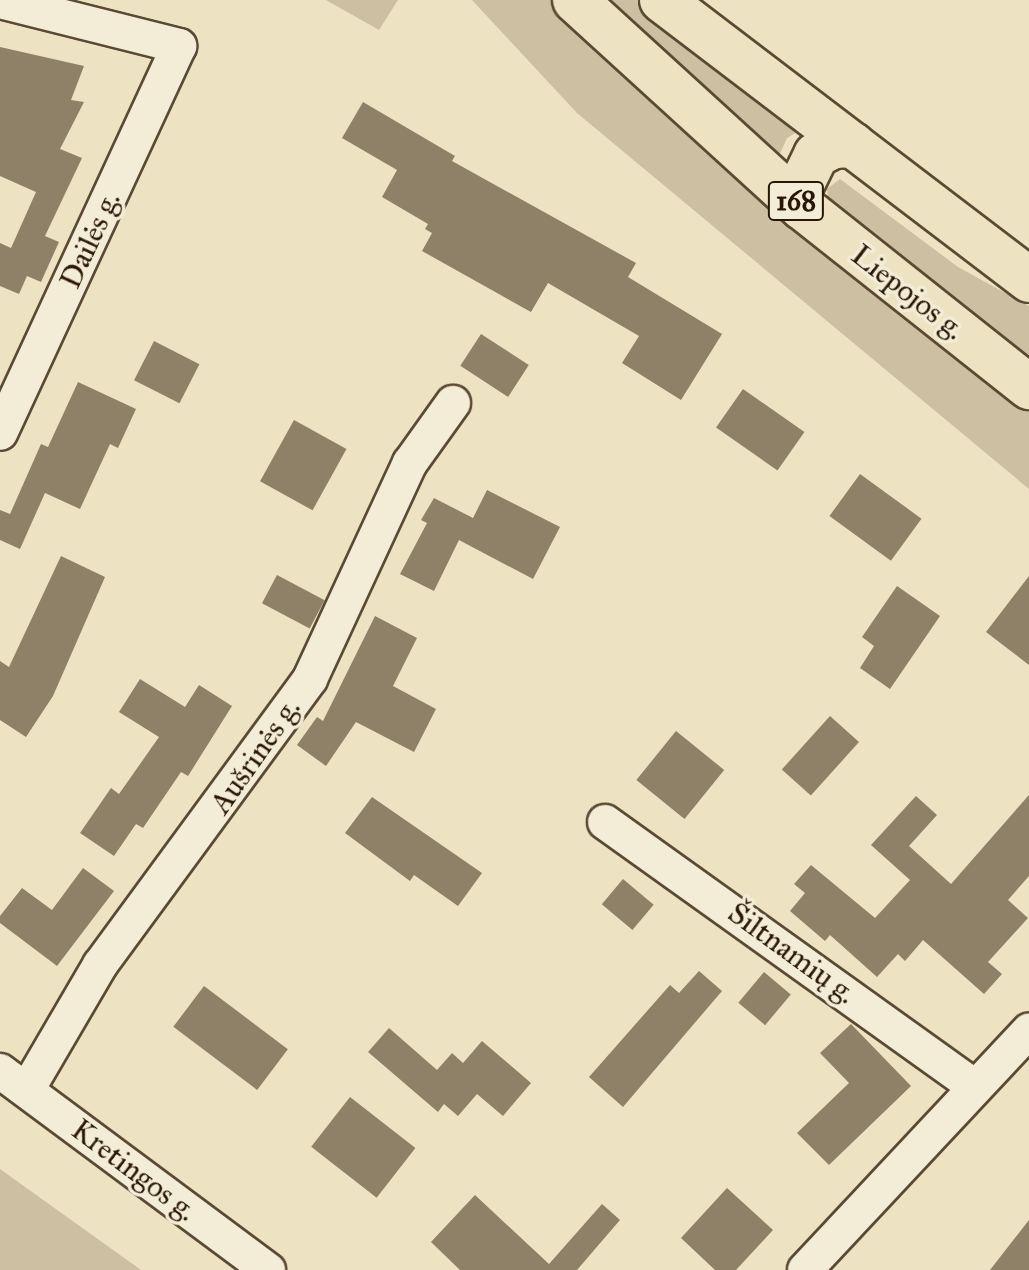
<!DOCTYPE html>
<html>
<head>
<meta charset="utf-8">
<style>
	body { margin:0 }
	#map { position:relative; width:1029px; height:1270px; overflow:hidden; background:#ede2c2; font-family:"IM FELL Great Primer",serif }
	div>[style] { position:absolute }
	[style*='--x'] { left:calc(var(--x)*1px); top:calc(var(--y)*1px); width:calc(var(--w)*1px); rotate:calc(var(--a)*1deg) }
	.green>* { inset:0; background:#ccbfa2 }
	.building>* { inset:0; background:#8f8167; transform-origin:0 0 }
	.roads { filter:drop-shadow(2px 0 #5a4a34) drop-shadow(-2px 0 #5a4a34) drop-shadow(0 2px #5a4a34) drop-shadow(0 -2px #5a4a34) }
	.minor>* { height:34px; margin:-17px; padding:0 17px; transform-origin:17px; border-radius:17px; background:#f3ecd7 }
	.major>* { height:44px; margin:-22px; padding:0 22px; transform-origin:22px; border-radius:22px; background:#ede2c2 }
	span { translate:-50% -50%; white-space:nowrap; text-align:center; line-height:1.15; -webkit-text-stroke:7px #f3ecd7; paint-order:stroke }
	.shield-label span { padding:2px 6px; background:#f3ecd7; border:2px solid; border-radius:6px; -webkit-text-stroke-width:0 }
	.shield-label { font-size:28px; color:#291704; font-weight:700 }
	.street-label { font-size:30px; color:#291704 }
</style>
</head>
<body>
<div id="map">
	<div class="green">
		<div style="clip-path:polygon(326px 0,398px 0,379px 30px)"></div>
		<div style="clip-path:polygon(472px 0,551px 0,804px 234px,1029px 412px,1029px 489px,577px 113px)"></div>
		<div style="clip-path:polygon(607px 0,639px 0,805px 127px,787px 138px,778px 158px)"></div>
		<div style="clip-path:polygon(840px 179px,958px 267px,1029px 306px,1029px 357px,996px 338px,829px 205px,827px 189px)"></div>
		<div style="clip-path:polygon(0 1169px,141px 1270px,0 1270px)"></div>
	</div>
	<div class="building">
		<div style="clip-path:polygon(0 47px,84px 66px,71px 100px,84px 102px,60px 149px,82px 158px,45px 236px,59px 242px,41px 282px,27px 276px,19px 294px,0 286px,0 243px,11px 248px,36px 192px,0 176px)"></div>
		<div style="clip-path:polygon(363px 102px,455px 156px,452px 161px,636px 263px,628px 277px,722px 334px,681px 400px,622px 363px,639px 336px,548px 283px,531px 312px,422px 251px,432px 233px,425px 229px,428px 224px,382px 197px,397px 170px,342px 138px)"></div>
		<div style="left:481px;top:334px;width:57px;height:38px;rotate:33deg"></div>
		<div style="left:154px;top:341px;width:51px;height:44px;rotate:27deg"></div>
		<div style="clip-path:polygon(78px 382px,136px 409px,118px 448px,110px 444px,80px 509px,45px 493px,20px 549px,0 540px,0 510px,10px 514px,41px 444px,48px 447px)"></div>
		<div style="left:743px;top:389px;width:75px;height:47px;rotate:35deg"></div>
		<div style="left:294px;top:420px;width:60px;height:70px;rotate:29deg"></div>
		<div style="left:860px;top:474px;width:76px;height:52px;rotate:36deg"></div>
		<div style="clip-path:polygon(487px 490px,560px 527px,533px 579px,459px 540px,434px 591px,400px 574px,427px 523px,421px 520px,434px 498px,473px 518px)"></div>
		<div style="clip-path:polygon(61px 556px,105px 577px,53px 696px,26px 737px,0 720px,0 661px,9px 667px)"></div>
		<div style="left:277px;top:575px;width:54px;height:32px;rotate:28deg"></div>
		<div style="clip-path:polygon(1029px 576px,1029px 665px,986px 632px)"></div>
		<div style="clip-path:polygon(897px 586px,940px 616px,890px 689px,860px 668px,874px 646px,862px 637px)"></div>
		<div style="clip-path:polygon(375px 616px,417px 638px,393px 686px,436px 709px,414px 752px,356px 722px,326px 766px,297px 745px,317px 717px,323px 721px)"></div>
		<div style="clip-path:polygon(140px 679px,185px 707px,199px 685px,232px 706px,188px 776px,181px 772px,143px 828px,136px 824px,114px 856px,80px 833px,111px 788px,119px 794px,159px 737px,119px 712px)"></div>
		<div style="left:830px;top:716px;width:39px;height:72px;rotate:42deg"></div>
		<div style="left:676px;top:731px;width:62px;height:63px;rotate:39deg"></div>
		<div style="clip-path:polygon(1029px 795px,1029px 876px,1008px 900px,1028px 918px,988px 962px,1002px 974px,984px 994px,923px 940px,905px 961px,898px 954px,877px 977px,830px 935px,825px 941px,790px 911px,805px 893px,794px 884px,811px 865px,875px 918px,910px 880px,871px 845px,916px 796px,937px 815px,909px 846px,951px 884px)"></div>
		<div style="clip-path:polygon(372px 797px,482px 873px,458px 906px,414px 875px,410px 881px,345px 833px)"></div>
		<div style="clip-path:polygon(83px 868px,114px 891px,57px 966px,0 923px,0 916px,22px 888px,52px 910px)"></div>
		<div style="left:623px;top:879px;width:40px;height:33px;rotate:40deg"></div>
		<div style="clip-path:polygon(699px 971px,722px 991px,623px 1107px,589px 1077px,670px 985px,679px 993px)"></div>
		<div style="left:764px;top:972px;width:35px;height:40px;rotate:40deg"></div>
		<div style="left:204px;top:986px;width:105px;height:51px;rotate:37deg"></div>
		<div style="clip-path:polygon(851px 1024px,911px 1086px,829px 1165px,797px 1133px,849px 1083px,820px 1053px)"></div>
		<div style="clip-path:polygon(389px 1028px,437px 1070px,452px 1053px,463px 1063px,482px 1041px,531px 1083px,503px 1116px,477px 1094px,458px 1116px,444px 1104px,438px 1112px,368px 1052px)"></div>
		<div style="left:350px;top:1097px;width:83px;height:63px;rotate:38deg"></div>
		<div style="clip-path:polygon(727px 1188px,773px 1230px,736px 1270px,715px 1270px,681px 1238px)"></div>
		<div style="clip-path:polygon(475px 1195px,549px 1264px,602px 1204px,620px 1220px,577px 1270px,460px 1270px,431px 1242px)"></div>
		<div style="clip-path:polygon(1029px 1220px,1029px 1270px,990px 1270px)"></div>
	</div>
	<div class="roads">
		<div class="minor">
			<div style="--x:0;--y:1;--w:185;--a:14.1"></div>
			<div style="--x:179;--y:46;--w:426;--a:114.8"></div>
			<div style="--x:605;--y:822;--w:455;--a:35.6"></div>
			<div style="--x:0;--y:1071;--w:334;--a:36.6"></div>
			<div style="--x:27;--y:1090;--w:145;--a:-59.7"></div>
			<div style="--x:100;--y:965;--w:355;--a:-53.7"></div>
			<div style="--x:310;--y:679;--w:238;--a:-65.2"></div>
			<div style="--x:410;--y:463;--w:74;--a:-54.4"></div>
			<div style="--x:805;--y:1270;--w:328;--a:-46.9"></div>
		</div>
		<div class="major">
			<div style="--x:575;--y:0;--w:307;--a:42.4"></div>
			<div style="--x:802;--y:207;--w:290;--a:38.4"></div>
			<div style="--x:662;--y:0;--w:462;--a:37.3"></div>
			<div style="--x:802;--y:207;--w:19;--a:-96"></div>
			<div style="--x:800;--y:188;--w:37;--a:-64"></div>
			<div style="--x:816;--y:155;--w:20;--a:-27"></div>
			<div style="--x:834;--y:146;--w:19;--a:-3"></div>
		</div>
	</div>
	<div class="shield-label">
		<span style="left:796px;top:201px">168</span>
	</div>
	<div class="street-label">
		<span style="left:90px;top:240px;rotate:-65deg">Dailės g.</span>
		<span style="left:908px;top:292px;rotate:38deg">Liepojos g.</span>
		<span style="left:255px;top:756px;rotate:-55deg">Aušrinės g.</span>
		<span style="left:792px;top:953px;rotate:36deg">Šiltnamių g.</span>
		<span style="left:134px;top:1170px;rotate:37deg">Kretingos g.</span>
	</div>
</div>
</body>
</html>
